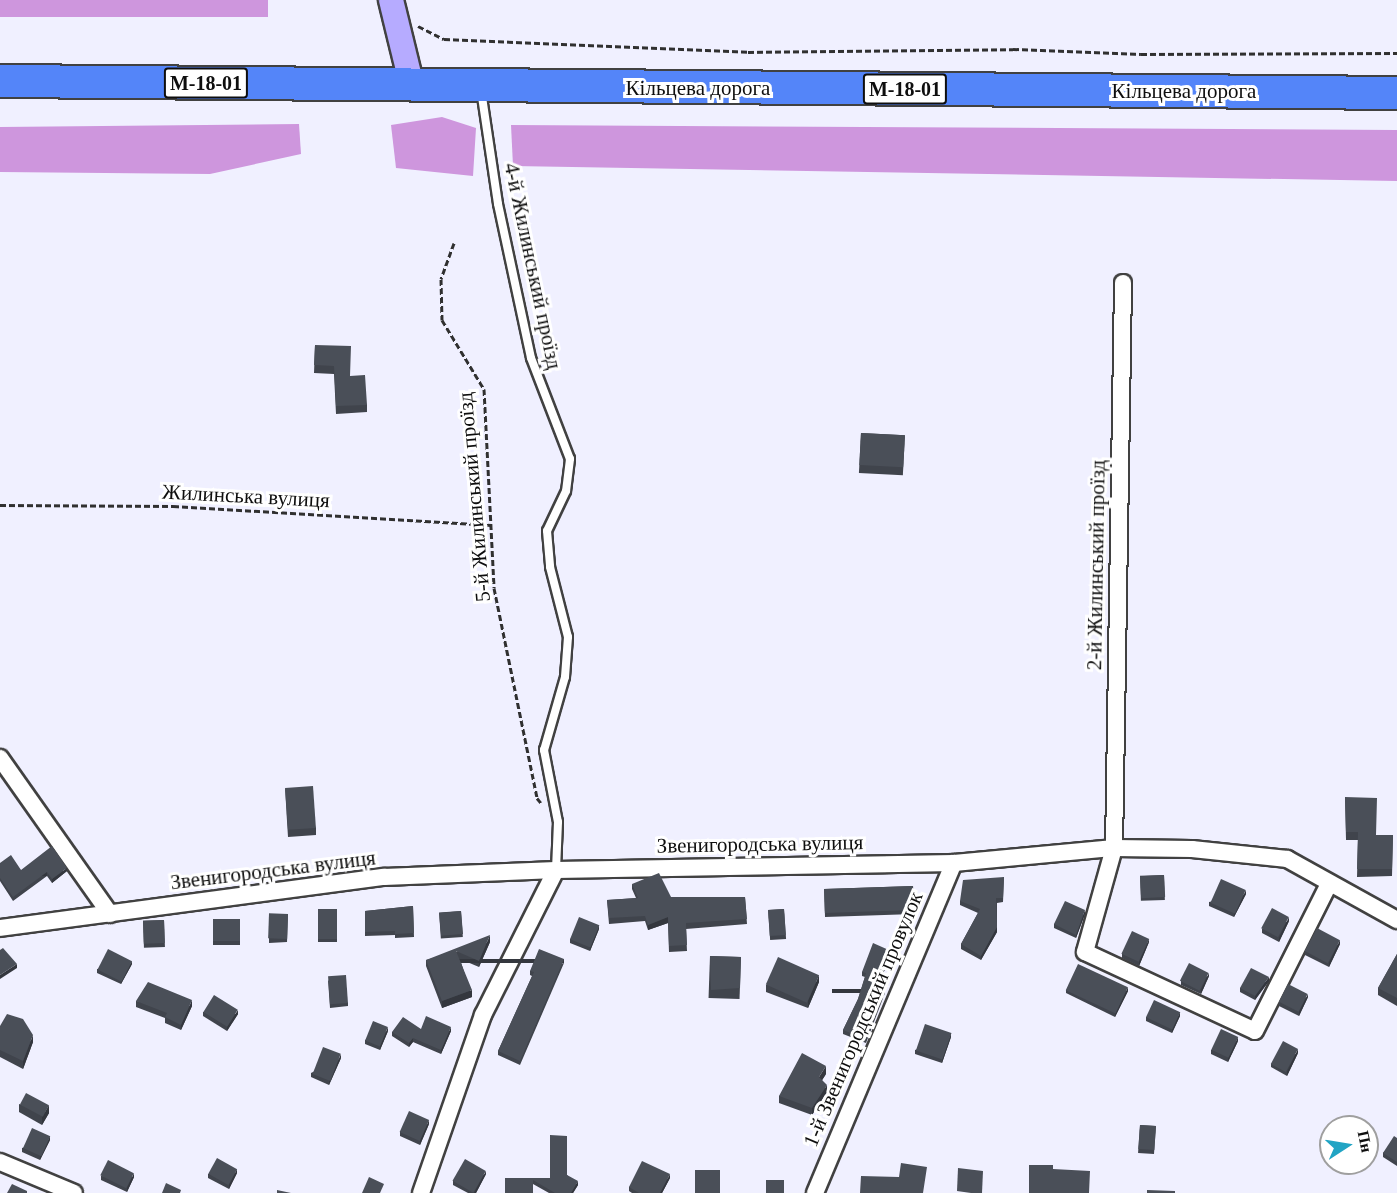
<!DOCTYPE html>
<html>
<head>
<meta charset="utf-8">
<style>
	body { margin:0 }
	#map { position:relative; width:1397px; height:1193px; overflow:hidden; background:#f0f0ff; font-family:Georgia,serif }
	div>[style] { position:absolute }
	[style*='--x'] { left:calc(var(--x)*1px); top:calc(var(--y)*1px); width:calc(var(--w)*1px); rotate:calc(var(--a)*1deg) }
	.forest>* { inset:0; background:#ce96dd; transform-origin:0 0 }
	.path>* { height:3px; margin-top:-1.5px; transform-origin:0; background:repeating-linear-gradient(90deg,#303030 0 6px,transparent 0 9px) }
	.roads { filter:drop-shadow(2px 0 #414141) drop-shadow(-2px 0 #414141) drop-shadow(0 2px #414141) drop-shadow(0 -2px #414141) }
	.lane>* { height:8px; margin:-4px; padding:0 4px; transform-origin:4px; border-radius:4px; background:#fff }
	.street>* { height:16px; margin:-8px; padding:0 8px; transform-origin:8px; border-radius:8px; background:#fff }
	.secondary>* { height:24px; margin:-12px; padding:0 12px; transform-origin:12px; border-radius:12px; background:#b6abff }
	.highway>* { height:32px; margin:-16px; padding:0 16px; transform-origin:16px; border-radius:16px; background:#5485f9 }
	.wall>* { inset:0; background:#40444c; transform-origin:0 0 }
	.shaded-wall>* { inset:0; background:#34373e; transform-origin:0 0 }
	.building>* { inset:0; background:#4a4f58; transform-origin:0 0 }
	span { translate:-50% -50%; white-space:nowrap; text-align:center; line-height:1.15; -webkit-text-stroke:6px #fff; paint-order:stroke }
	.shield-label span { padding:2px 4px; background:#fff; border:2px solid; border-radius:4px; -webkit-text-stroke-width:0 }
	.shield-label { font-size:20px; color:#0e0e0e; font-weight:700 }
	.street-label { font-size:21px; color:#0e0e0e }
	.north { position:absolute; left:1319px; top:1115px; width:60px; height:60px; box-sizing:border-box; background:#fff; border:2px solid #9f9f9f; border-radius:50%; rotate:78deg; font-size:16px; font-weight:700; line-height:24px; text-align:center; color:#0e0e0e }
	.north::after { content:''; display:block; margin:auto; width:21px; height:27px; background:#21a4c4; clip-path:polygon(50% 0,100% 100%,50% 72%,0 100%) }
</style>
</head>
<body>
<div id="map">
	<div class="forest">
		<div style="left:0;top:0;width:268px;height:17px"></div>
		<div style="clip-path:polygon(442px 117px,476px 128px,473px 176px,396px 168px,391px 125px)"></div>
		<div style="clip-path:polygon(299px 124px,301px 154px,210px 174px,0 172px,0 127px)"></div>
		<div style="clip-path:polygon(511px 125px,1397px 130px,1397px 181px,513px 166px)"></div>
	</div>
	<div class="path">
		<div style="--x:418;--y:26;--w:29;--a:27"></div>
		<div style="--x:444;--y:39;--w:304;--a:2.4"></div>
		<div style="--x:748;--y:52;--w:265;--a:-0.6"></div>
		<div style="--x:1013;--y:49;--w:128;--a:2.2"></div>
		<div style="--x:1141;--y:54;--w:256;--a:-0.2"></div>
		<div style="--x:454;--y:243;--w:38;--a:110"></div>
		<div style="--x:441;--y:279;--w:41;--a:88.6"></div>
		<div style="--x:442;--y:320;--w:81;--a:58.7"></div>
		<div style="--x:484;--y:389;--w:199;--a:87.1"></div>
		<div style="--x:494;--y:588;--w:214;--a:78.4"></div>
		<div style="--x:537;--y:798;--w:6;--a:51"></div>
		<div style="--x:0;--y:505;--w:173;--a:0.3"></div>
		<div style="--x:173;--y:506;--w:319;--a:3.4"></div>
	</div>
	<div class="roads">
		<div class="lane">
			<div style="--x:481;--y:90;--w:115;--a:81.5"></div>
			<div style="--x:498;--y:204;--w:157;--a:77.9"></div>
			<div style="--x:531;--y:358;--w:108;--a:68.9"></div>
			<div style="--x:570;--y:459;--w:32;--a:97"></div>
			<div style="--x:566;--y:491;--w:44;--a:115.4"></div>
			<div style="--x:547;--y:531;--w:36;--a:85"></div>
			<div style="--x:550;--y:567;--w:72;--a:75.6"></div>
			<div style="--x:568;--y:637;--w:40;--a:94.3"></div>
			<div style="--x:565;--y:677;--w:76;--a:106"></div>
			<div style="--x:544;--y:750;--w:73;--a:79"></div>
			<div style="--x:558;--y:822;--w:48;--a:92.4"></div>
		</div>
		<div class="street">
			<div style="--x:1123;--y:283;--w:565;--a:90.91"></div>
			<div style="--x:1114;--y:848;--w:108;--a:105.6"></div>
			<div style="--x:1085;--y:952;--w:187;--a:24.9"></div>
			<div style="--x:1255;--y:1031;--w:165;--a:-63.3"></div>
			<div style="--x:0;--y:758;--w:191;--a:54.8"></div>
			<div style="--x:0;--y:928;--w:387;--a:-7.6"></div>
			<div style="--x:384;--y:877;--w:172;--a:-2.3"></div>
			<div style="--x:556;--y:870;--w:398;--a:-1"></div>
			<div style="--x:954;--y:863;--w:161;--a:-5.4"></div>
			<div style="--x:1114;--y:848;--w:78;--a:0.7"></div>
			<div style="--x:1192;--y:849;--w:96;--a:6"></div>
			<div style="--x:1287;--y:859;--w:126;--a:29"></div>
			<div style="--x:0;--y:1162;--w:80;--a:22.7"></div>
			<div style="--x:421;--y:1193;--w:188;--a:-70.8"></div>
			<div style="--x:483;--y:1015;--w:162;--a:-63.3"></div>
			<div style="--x:815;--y:1193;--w:358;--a:-67.2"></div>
		</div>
		<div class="secondary">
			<div style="--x:391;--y:0;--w:89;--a:76.3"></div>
		</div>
		<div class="highway">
			<div style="--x:0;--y:81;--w:1397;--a:0.49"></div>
		</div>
	</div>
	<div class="wall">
		<div style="clip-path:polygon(315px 345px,350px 376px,367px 405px,367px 412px,336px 414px,334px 374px,314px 373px)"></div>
		<div style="left:861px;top:433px;width:44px;height:40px;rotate:3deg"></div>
		<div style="clip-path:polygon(285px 788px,316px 828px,316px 835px,288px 837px)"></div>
		<div style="clip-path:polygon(1345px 797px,1376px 835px,1393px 835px,1392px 876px,1357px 877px,1358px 840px,1346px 840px)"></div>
		<div style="clip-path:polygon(0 863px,21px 870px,67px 871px,52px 883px,47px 876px,13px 901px,0 881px)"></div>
		<div style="left:1164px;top:875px;width:25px;height:24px;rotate:88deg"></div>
		<div style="clip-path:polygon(1004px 877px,1003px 902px,997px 903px,997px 932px,981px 960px,961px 949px,961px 944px,978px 913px,960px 905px,960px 901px)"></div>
		<div style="clip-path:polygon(632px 884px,671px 897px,745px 897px,747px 924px,686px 929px,687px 951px,669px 952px,668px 923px,648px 930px,645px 921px,609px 924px,607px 900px,636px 898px,632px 889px)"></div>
		<div style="left:913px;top:886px;width:28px;height:89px;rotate:88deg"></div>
		<div style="clip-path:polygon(1246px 894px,1234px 917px,1209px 906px,1209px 902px)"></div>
		<div style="clip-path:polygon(413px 906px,414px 937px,395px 938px,395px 935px,365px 936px,365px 911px)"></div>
		<div style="left:337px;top:909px;width:33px;height:19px;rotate:90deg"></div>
		<div style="left:784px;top:909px;width:30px;height:16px;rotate:86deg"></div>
		<div style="left:461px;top:911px;width:26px;height:22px;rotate:86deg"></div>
		<div style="clip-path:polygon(288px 914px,287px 942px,269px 943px,269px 916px)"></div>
		<div style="clip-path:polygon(1085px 914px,1076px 938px,1054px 928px,1054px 924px)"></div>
		<div style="left:240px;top:919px;width:26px;height:27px;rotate:90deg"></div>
		<div style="left:164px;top:920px;width:27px;height:21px;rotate:88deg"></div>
		<div style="clip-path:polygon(1289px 921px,1279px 942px,1262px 933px,1262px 929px)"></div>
		<div style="clip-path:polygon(599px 929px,590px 951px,570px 943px,570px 939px)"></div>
		<div style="clip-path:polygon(490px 942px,479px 967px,460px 959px,472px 997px,442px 1008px,426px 966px,426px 960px)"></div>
		<div style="clip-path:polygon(1149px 942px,1139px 966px,1122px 958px,1122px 954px)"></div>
		<div style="clip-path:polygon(1340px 944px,1329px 967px,1305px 955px,1305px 951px)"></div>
		<div style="clip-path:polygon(891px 954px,878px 986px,885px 993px,866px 1043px,843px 1034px,843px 1030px,858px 999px,865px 977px,862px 976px,862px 972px)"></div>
		<div style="clip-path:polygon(1397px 954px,1397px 1006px,1378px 995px,1378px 988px)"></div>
		<div style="left:710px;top:956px;width:31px;height:42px;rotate:2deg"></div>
		<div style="clip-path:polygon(564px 963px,520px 1065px,498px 1055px,498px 1051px,532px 976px,530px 975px,530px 971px)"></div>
		<div style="clip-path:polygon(132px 964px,121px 984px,97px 973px,97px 969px)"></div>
		<div style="clip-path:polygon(1209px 976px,1201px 994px,1181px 985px,1181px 981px)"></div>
		<div style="clip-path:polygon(328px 980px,348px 1003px,348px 1006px,330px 1008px)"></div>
		<div style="clip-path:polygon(1269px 981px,1255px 1000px,1240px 992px,1240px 988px)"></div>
		<div style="clip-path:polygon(819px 982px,808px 1008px,766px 992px,766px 985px)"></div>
		<div style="clip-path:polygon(1066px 990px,1128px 991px,1115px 1017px,1066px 993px)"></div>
		<div style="clip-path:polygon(1308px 997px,1299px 1016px,1279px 1006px,1279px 1002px)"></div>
		<div style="clip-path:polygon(136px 1001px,192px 1006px,181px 1030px,165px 1023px,165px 1018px,136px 1007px)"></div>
		<div style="clip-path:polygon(203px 1012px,238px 1014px,227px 1031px,203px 1016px)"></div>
		<div style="clip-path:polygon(1180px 1016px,1172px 1033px,1146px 1021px,1146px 1017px)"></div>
		<div style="clip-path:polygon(0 1026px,33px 1042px,23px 1069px,0 1057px)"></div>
		<div style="clip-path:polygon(421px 1029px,451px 1031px,441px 1054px,413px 1042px,409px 1047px,392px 1036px,392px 1032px)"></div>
		<div style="clip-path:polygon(388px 1031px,380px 1050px,365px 1044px,365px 1040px)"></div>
		<div style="clip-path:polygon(951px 1037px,942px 1063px,915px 1054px,915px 1050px)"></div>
		<div style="clip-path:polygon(1238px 1041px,1228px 1062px,1211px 1054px,1211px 1050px)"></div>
		<div style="clip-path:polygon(1298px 1053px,1287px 1076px,1271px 1067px,1271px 1064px)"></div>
		<div style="clip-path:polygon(341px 1058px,329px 1085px,311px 1077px,311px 1073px)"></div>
		<div style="clip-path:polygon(826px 1074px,822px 1080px,827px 1092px,812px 1115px,779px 1103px,779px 1096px)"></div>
		<div style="clip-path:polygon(19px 1104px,49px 1113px,42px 1125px,19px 1112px)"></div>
		<div style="clip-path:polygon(429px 1124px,420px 1145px,400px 1136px,400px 1132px)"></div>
		<div style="left:1140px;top:1125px;width:16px;height:28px;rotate:4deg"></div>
		<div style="clip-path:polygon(1397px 1138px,1397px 1166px,1383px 1157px,1383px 1153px)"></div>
		<div style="clip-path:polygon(50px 1140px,40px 1160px,22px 1152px,22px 1148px)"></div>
		<div style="clip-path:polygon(237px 1173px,229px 1189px,208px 1178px,208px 1174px)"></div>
		<div style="clip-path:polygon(486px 1174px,476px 1193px,468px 1193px,453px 1185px,453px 1181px)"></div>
		<div style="clip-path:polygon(567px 1175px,578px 1185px,573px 1193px,549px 1193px,533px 1184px,505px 1178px,550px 1178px)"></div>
		<div style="clip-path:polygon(101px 1176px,134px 1177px,127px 1192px,101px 1180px)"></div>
		<div style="clip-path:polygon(670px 1178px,662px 1193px,632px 1193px,629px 1191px,629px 1187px)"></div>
	</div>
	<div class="shaded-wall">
		<div style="clip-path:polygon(67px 868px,67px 871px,52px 883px,52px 879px)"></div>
		<div style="left:47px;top:872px;width:4px;height:42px;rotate:90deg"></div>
		<div style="clip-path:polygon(1246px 890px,1246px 894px,1234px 917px,1234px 914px)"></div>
		<div style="clip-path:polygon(1085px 910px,1085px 914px,1076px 938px,1076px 935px)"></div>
		<div style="clip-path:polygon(668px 917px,668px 923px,648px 930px,648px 925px)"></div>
		<div style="clip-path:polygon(1289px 917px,1289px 921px,1279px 942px,1279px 938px)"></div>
		<div style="clip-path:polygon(599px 925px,599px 929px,590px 951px,590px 947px)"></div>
		<div style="clip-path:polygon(997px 927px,997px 932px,981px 960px,981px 956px)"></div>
		<div style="clip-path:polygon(490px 935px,490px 942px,479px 967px,479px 961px)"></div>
		<div style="clip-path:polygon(1149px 939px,1149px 942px,1139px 966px,1139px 962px)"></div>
		<div style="clip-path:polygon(1340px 940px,1340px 944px,1329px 967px,1329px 963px)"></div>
		<div style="clip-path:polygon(891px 951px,891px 954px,877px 989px,877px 985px)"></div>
		<div style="left:564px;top:959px;width:4px;height:111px;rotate:90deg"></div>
		<div style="clip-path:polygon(132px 961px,132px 964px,121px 984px,121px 980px)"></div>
		<div style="clip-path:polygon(17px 964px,17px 968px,0 979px,0 975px)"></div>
		<div style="clip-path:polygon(1209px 973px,1209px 976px,1201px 994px,1201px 990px)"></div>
		<div style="clip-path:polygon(819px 975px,819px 982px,808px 1008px,808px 1001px)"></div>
		<div style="clip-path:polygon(1269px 977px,1269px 981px,1255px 1000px,1255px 996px)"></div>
		<div style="clip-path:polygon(1128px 987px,1128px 991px,1115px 1017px,1115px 1014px)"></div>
		<div style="left:885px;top:989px;width:4px;height:53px;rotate:90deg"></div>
		<div style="clip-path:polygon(472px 990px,472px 997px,442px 1008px,442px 1001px)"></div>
		<div style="clip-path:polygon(1308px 994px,1308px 997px,1299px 1016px,1299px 1012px)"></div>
		<div style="clip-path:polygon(192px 1000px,192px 1006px,181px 1030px,181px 1025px)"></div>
		<div style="clip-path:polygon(238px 1010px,238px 1014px,227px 1031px,227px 1027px)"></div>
		<div style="clip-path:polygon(1180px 1012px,1180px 1016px,1172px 1033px,1172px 1029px)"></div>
		<div style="clip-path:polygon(388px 1027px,388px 1031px,380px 1050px,380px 1046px)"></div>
		<div style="clip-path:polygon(451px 1027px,451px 1031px,441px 1054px,441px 1050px)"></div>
		<div style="clip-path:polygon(951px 1033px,951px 1037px,942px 1063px,942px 1059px)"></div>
		<div style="clip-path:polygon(33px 1035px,33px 1042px,23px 1069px,23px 1061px)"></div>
		<div style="clip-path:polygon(1238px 1037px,1238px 1041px,1228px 1062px,1228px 1058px)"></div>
		<div style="clip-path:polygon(413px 1038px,413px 1042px,409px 1047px,409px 1043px)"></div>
		<div style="clip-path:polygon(1298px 1049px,1298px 1053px,1287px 1076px,1287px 1072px)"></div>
		<div style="clip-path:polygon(341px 1054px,341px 1058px,329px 1085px,329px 1081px)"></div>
		<div style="clip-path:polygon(826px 1066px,826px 1074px,819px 1085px,819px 1077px)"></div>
		<div style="clip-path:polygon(827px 1085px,827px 1092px,812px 1115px,812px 1108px)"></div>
		<div style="clip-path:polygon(49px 1105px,49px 1113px,42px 1125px,42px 1117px)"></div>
		<div style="clip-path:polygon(429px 1120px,429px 1124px,420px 1145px,420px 1141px)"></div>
		<div style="clip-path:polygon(50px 1136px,50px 1140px,40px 1160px,40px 1157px)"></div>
		<div style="clip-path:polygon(237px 1169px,237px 1173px,229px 1189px,229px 1185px)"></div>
		<div style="clip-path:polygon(486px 1171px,486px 1174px,476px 1193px,474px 1193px)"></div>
		<div style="clip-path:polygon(134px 1173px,134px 1177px,127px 1192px,127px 1188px)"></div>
		<div style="clip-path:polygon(670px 1174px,670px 1178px,662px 1193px,660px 1193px)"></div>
		<div style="clip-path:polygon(578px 1181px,578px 1185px,573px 1193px,571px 1193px)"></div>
	</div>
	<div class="building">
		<div style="clip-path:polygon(315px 345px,351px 346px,350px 376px,365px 375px,367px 405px,336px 406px,334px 366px,314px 365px)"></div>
		<div style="left:861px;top:433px;width:44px;height:32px;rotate:3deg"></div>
		<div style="left:313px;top:786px;width:42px;height:28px;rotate:86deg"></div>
		<div style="clip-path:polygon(1345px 797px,1377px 798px,1376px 835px,1393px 835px,1392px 869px,1357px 869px,1358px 832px,1346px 832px)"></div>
		<div style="clip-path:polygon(52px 846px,67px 868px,52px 879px,47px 872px,13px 897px,0 878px,0 863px,11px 855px,21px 870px)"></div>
		<div style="clip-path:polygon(659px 873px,671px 897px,745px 897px,747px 919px,686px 923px,687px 945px,669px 946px,668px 917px,648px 925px,645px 916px,609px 918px,607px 900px,638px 898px,632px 884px)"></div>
		<div style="left:1164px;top:875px;width:22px;height:24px;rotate:87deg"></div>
		<div style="clip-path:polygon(1004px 877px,1003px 898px,996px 898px,997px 927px,981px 956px,961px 944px,980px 909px,960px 901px,963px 880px)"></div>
		<div style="left:1221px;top:879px;width:27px;height:26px;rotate:24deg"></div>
		<div style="left:913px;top:886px;width:24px;height:89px;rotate:88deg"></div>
		<div style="clip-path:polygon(1065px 901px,1085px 910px,1076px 935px,1054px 924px)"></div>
		<div style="clip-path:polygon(413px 906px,414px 933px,395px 934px,395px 931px,365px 932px,365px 911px)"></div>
		<div style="left:1272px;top:908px;width:19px;height:23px;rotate:28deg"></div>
		<div style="left:337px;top:909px;width:30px;height:19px;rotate:90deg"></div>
		<div style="left:784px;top:909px;width:26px;height:16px;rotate:86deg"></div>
		<div style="left:461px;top:911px;width:23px;height:22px;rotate:85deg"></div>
		<div style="left:288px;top:914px;width:25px;height:19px;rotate:92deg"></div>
		<div style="left:579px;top:917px;width:22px;height:24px;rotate:22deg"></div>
		<div style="left:240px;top:919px;width:22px;height:27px;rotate:90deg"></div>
		<div style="left:164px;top:920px;width:23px;height:21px;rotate:88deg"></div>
		<div style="left:1317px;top:928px;width:26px;height:26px;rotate:28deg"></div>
		<div style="left:1132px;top:931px;width:19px;height:25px;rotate:25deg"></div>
		<div style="clip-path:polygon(490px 935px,479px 961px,456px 951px,472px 990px,442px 1001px,426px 960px)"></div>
		<div style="clip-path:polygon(873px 943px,891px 951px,877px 985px,885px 989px,866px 1039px,843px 1030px,858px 999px,866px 973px,862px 972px)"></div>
		<div style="clip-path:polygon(3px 948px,17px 964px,0 975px,0 950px)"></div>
		<div style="left:108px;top:949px;width:27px;height:23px;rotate:27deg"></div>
		<div style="clip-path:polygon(539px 949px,564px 959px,520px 1061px,498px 1051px,534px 972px,530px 971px)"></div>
		<div style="clip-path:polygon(1397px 954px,1397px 998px,1378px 988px)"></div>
		<div style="clip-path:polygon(710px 956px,741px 957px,740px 988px,711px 990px)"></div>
		<div style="left:778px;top:957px;width:45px;height:30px;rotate:24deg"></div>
		<div style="left:1189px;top:963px;width:22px;height:20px;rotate:27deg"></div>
		<div style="left:1078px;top:964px;width:55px;height:29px;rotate:25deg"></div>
		<div style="clip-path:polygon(1251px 968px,1269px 977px,1255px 996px,1240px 988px)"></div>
		<div style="left:346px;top:975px;width:28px;height:18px;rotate:86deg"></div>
		<div style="clip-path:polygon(148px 982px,192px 1000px,181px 1025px,165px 1017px,167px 1013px,136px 1001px)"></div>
		<div style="left:1288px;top:984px;width:22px;height:20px;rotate:27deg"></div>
		<div style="left:214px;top:995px;width:28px;height:20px;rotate:32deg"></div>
		<div style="left:1154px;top:1000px;width:29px;height:19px;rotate:25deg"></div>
		<div style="clip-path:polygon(7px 1014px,23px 1019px,33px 1035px,23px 1061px,0 1050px,0 1026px)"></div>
		<div style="clip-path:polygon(426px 1016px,451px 1027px,441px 1050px,413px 1038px,409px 1043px,392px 1032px,403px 1017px,421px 1029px)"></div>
		<div style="left:373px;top:1021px;width:16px;height:21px;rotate:22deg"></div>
		<div style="left:925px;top:1024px;width:28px;height:28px;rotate:19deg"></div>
		<div style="left:1221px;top:1029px;width:19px;height:23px;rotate:25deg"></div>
		<div style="left:1283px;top:1041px;width:17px;height:26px;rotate:28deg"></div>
		<div style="left:323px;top:1047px;width:19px;height:29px;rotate:21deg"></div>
		<div style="clip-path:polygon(802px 1053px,826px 1066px,819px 1077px,827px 1085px,812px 1108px,779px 1096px)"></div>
		<div style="left:26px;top:1093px;width:26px;height:13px;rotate:28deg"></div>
		<div style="left:409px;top:1111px;width:22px;height:23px;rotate:24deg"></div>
		<div style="left:1140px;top:1125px;width:16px;height:24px;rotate:4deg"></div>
		<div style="left:32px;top:1128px;width:20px;height:22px;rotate:24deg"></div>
		<div style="clip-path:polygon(550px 1135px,567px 1136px,567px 1175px,578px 1181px,571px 1193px,555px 1193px,533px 1180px,533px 1193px,505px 1193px,505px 1178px,550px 1178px)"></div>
		<div style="clip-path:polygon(1394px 1136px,1397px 1138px,1397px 1162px,1383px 1153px)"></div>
		<div style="left:217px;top:1158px;width:23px;height:18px;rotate:29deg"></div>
		<div style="left:465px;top:1159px;width:24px;height:25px;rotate:30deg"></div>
		<div style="left:108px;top:1160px;width:29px;height:17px;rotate:27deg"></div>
		<div style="clip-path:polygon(642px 1161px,670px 1174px,660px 1193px,639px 1193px,629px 1187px)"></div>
		<div style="clip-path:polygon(901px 1163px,927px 1167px,923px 1193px,860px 1193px,861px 1176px,899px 1177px)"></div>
		<div style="clip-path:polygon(1029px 1165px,1053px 1165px,1053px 1169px,1090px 1171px,1089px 1193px,1029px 1193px)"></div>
		<div style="clip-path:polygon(958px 1168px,983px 1171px,982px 1193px,971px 1193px,957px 1191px)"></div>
		<div style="left:695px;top:1170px;width:25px;height:23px"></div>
		<div style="clip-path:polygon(369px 1177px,384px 1184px,380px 1193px,362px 1193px)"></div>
		<div style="left:766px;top:1180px;width:18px;height:13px"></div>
		<div style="clip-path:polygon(166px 1183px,181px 1190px,180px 1193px,162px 1193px)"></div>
		<div style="clip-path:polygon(12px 1184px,27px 1191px,27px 1193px,7px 1193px)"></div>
		<div style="clip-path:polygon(277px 1190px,291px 1193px,277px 1193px)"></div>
		<div style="clip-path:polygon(1147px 1190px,1175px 1191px,1175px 1193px,1147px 1193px)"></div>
	</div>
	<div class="shield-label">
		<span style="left:206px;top:83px">М-18-01</span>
		<span style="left:905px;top:89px">М-18-01</span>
	</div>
	<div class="street-label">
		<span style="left:698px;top:88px">Кільцева дорога</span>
		<span style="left:1184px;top:91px">Кільцева дорога</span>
		<span style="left:533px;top:266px;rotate:78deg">4-й Жилинський проїзд</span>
		<span style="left:246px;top:496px;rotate:3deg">Жилинська вулиця</span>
		<span style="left:474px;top:497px;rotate:-95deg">5-й Жилинський проїзд</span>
		<span style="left:1096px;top:565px;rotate:-89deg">2-й Жилинський проїзд</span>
		<span style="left:760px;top:844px;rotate:-1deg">Звенигородська вулиця</span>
		<span style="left:273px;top:870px;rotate:-7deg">Звенигородська вулиця</span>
		<span style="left:863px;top:1019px;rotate:-67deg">1-й Звенигородський провулок</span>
	</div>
	<div class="north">Пн</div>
</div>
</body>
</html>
